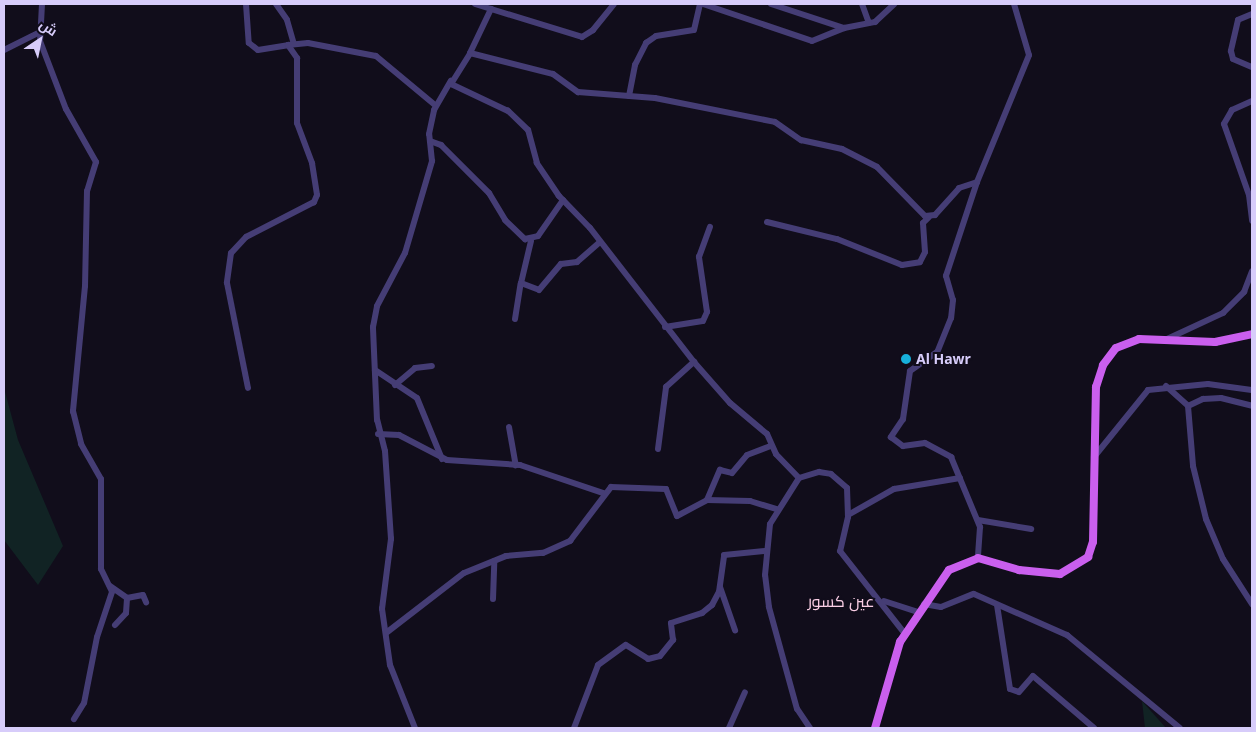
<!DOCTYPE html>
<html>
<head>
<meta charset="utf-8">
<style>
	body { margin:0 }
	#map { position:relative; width:1256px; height:732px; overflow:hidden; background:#110d1b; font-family:"Noto Sans",Cairo,sans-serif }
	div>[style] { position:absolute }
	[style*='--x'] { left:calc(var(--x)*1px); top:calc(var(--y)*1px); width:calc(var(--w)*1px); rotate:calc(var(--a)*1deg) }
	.green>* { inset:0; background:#112324 }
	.minor>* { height:6px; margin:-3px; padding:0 3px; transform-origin:3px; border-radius:3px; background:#453d75 }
	.major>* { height:8px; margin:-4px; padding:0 4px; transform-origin:4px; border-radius:4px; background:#ca5fee }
	.dots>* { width:14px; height:14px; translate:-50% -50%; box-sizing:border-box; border:2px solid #110d1b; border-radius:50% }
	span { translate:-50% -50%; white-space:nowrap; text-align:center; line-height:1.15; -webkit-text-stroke:4px #110d1b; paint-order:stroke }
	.poi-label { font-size:14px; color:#d7ccfa; font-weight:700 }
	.left { translate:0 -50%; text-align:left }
	.quarter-label { font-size:16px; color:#facee5 }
	.frame { position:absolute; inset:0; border:5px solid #d7ccfa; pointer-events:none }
	.north { position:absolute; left:15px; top:15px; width:50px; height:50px; -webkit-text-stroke:4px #110d1b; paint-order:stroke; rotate:34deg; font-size:14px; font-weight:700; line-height:20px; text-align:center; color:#d7ccfa }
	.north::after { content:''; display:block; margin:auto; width:18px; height:22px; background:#d7ccfa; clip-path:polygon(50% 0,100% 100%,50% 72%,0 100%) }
</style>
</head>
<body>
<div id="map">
	<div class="green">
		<div style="clip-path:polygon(4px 388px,18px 440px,63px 546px,38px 585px,4px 540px)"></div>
		<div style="clip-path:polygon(1142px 701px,1166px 728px,1145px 728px)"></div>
	</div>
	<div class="minor">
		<div style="--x:42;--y:4;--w:37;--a:93"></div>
		<div style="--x:40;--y:41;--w:73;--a:69.1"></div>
		<div style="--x:66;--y:109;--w:61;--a:60.5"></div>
		<div style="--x:96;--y:162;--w:30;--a:107"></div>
		<div style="--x:87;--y:191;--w:95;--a:91.2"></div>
		<div style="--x:85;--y:286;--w:126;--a:95.5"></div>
		<div style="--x:73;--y:411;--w:34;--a:76"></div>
		<div style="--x:81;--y:444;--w:40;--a:60.3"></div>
		<div style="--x:101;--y:479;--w:90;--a:90"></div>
		<div style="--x:101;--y:569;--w:25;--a:64"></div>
		<div style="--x:112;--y:592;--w:47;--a:108.4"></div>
		<div style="--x:97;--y:637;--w:67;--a:101.1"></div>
		<div style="--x:84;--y:703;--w:19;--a:122"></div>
		<div style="--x:246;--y:4;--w:39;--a:86"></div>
		<div style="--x:249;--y:43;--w:11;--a:38"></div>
		<div style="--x:258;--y:50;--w:30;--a:-9"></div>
		<div style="--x:288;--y:45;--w:16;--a:55"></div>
		<div style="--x:297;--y:58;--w:65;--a:90"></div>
		<div style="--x:297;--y:123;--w:43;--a:69.4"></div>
		<div style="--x:312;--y:163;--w:32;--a:81"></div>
		<div style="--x:317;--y:195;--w:8;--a:113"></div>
		<div style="--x:314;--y:202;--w:76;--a:152.8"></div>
		<div style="--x:246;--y:237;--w:22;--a:133"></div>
		<div style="--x:231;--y:253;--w:30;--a:98"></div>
		<div style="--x:227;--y:283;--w:107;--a:78.7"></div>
		<div style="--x:276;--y:4;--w:19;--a:55"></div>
		<div style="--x:287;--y:20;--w:25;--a:74"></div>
		<div style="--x:475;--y:4;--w:112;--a:17.1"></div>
		<div style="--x:582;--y:37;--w:13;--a:-32"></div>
		<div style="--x:593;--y:30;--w:33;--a:-51"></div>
		<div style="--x:703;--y:4;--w:115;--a:18.7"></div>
		<div style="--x:812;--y:41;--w:35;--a:-22"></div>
		<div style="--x:771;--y:4;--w:77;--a:18.2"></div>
		<div style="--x:844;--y:28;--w:32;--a:-11"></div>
		<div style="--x:875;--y:22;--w:26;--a:-43"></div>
		<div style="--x:862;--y:4;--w:20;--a:70"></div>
		<div style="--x:1252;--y:14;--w:15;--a:157"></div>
		<div style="--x:1238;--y:20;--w:32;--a:103"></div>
		<div style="--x:1231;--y:51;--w:8;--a:76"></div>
		<div style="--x:1233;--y:59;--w:21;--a:23"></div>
		<div style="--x:288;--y:45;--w:20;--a:-6"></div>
		<div style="--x:308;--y:43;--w:69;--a:10.8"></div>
		<div style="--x:376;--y:56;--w:77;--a:39.7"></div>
		<div style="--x:4;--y:50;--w:40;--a:-26.6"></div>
		<div style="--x:470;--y:53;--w:49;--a:-64.5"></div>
		<div style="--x:629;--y:96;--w:32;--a:-79"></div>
		<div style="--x:635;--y:65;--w:25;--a:-63"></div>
		<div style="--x:646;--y:43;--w:12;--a:-35"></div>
		<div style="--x:656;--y:36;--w:38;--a:-9"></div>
		<div style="--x:694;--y:30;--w:27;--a:-77"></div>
		<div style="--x:1252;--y:101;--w:22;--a:156"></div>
		<div style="--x:1232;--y:110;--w:16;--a:120"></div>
		<div style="--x:1224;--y:124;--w:75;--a:70.6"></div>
		<div style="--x:1249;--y:195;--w:26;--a:83"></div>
		<div style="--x:430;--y:141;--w:12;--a:20"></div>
		<div style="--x:441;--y:145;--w:68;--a:45"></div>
		<div style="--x:489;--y:193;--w:31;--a:59"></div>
		<div style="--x:505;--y:220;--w:28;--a:44"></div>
		<div style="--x:525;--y:239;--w:13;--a:-13"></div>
		<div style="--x:538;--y:236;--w:44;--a:-55.2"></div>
		<div style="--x:977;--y:182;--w:137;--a:-67.7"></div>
		<div style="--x:1029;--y:55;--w:53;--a:-106.4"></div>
		<div style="--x:767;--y:222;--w:72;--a:13.7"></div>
		<div style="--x:837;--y:239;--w:70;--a:21.8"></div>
		<div style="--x:902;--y:265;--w:18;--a:-9"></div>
		<div style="--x:920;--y:262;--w:11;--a:-63"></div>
		<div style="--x:925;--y:252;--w:29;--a:-94"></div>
		<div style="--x:923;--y:223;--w:8;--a:-45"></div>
		<div style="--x:531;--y:241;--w:43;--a:103.4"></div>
		<div style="--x:521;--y:283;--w:19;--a:21"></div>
		<div style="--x:539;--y:290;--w:34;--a:-50"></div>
		<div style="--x:561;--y:264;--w:16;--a:-7"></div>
		<div style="--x:577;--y:262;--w:30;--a:-41"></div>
		<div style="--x:515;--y:319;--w:36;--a:-81"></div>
		<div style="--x:665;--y:327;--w:38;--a:-9"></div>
		<div style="--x:703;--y:321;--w:10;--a:-66"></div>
		<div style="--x:707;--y:312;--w:56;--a:-98.3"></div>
		<div style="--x:699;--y:257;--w:32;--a:-70"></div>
		<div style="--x:1167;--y:339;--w:62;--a:-24.9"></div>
		<div style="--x:1223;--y:313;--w:30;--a:-45"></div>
		<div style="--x:1244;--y:292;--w:22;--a:-69"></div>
		<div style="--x:375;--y:370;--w:50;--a:33.7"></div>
		<div style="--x:417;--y:398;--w:66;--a:67.7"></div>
		<div style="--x:395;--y:385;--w:26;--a:-40"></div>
		<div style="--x:415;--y:368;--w:17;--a:-7"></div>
		<div style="--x:1166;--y:386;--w:30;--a:42"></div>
		<div style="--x:1188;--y:406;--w:60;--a:85.2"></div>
		<div style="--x:1193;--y:466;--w:55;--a:76.2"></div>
		<div style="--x:1206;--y:519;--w:43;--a:67"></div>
		<div style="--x:1223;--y:559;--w:54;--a:57.2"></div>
		<div style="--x:1188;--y:406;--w:17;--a:-25"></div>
		<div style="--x:1203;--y:399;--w:18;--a:-3"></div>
		<div style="--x:1221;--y:398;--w:32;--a:14"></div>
		<div style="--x:509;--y:427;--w:39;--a:80"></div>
		<div style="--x:378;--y:434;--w:21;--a:3"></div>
		<div style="--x:399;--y:435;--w:54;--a:27.5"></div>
		<div style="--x:447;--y:460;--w:73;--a:3.9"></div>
		<div style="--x:520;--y:465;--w:88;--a:18.6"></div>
		<div style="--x:658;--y:449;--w:63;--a:-82.6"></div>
		<div style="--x:666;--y:387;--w:38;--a:-42"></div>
		<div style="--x:1094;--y:457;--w:86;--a:-51.1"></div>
		<div style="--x:1148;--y:390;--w:60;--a:-5.7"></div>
		<div style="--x:1208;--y:384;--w:44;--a:7.8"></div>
		<div style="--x:799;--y:478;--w:33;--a:-134"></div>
		<div style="--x:776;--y:454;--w:22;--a:-114"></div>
		<div style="--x:767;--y:434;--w:48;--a:-140"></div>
		<div style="--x:730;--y:403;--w:55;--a:-131.3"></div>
		<div style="--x:694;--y:362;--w:170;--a:-127.8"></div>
		<div style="--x:590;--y:228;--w:45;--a:-134.1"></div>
		<div style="--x:559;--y:196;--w:40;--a:-124"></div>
		<div style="--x:537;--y:163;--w:34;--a:-105"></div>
		<div style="--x:528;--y:130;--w:28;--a:-136"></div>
		<div style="--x:508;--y:111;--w:63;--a:-154.7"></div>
		<div style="--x:451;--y:84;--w:36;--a:-58"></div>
		<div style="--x:470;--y:53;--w:86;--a:14.2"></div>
		<div style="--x:553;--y:74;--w:31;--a:36"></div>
		<div style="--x:578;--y:92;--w:77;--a:4.5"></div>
		<div style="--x:655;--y:98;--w:122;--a:11.3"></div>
		<div style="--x:775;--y:122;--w:32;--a:35"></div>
		<div style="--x:801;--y:140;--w:42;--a:12.4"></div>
		<div style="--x:842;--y:149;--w:39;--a:27"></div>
		<div style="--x:877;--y:167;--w:69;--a:45.6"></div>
		<div style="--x:925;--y:216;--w:10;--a:-6"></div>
		<div style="--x:935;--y:215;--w:36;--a:-48"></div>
		<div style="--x:959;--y:188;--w:19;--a:-18"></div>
		<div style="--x:977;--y:182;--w:99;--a:108.3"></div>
		<div style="--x:946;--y:276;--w:25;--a:74"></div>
		<div style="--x:953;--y:300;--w:18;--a:96"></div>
		<div style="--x:951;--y:318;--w:37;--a:112"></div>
		<div style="--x:937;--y:352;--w:33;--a:145"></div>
		<div style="--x:910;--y:371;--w:49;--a:98.3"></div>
		<div style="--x:903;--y:419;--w:22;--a:124"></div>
		<div style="--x:891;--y:437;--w:15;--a:37"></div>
		<div style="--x:903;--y:446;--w:22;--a:-8"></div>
		<div style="--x:925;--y:443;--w:30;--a:28"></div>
		<div style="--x:951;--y:457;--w:76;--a:67.5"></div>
		<div style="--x:980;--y:527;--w:31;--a:94"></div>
		<div style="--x:707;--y:500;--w:33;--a:-67"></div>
		<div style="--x:720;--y:470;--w:12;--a:14"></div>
		<div style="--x:732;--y:473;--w:23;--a:-50"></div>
		<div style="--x:747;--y:455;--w:26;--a:-21"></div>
		<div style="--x:848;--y:515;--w:53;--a:-29.5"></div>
		<div style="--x:894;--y:489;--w:67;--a:-9.5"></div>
		<div style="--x:978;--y:520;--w:54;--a:9.6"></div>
		<div style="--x:110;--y:586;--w:21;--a:35"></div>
		<div style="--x:127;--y:598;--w:16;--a:-11"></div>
		<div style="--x:143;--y:595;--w:8;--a:67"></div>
		<div style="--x:720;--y:587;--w:46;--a:70.8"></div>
		<div style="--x:493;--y:599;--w:38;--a:-88"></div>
		<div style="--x:884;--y:601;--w:36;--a:18"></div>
		<div style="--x:924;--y:604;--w:17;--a:10"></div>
		<div style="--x:941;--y:607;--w:35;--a:-22"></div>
		<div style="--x:974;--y:594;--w:102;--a:23.8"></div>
		<div style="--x:1067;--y:635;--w:146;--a:39.5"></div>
		<div style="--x:997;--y:605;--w:85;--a:81.2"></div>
		<div style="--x:1010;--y:689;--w:9;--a:18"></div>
		<div style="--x:1019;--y:692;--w:21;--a:-49"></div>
		<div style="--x:1033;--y:676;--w:80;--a:40.4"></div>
		<div style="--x:115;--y:625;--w:16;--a:-47"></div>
		<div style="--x:126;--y:613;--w:15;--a:-86"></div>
		<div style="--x:386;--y:633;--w:98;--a:-37.6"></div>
		<div style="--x:464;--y:573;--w:45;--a:-22"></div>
		<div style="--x:506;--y:556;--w:37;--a:-5"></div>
		<div style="--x:543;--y:553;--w:30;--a:-24"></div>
		<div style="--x:570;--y:541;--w:68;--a:-52.8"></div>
		<div style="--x:611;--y:487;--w:55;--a:2.1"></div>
		<div style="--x:666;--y:489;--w:29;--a:68"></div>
		<div style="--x:677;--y:516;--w:34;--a:-28"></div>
		<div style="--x:707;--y:500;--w:43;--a:1.3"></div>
		<div style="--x:750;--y:501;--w:28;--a:17"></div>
		<div style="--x:415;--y:728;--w:68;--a:-111.6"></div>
		<div style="--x:390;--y:665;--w:57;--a:-98.1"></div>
		<div style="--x:382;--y:609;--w:71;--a:-82.7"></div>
		<div style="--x:391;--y:539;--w:88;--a:-93.9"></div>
		<div style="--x:385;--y:451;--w:32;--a:-104"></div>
		<div style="--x:377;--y:420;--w:93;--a:-92.5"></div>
		<div style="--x:373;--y:327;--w:21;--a:-79"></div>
		<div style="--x:377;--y:306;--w:60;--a:-62.2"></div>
		<div style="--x:405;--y:253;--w:96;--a:-73.6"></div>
		<div style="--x:432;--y:161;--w:27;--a:-96"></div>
		<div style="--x:429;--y:134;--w:25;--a:-78"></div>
		<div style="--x:434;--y:110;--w:34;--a:-60"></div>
		<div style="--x:574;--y:728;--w:67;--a:-69.1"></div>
		<div style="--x:598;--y:665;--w:34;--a:-36"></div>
		<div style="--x:626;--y:645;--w:26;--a:32"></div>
		<div style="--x:648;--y:659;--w:12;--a:-14"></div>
		<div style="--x:660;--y:656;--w:21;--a:-51"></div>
		<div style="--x:673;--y:640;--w:17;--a:-97"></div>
		<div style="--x:671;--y:623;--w:33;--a:-18"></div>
		<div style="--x:702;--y:613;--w:13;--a:-39"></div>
		<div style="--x:712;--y:605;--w:15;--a:-62"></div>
		<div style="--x:719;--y:592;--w:37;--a:-82"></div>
		<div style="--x:724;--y:555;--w:41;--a:-5.6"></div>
		<div style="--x:729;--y:728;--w:39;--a:-66"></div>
		<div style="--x:810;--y:728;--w:23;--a:-124"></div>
		<div style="--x:797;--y:709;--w:106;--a:-105.4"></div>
		<div style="--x:769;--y:607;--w:32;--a:-97"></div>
		<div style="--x:765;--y:575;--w:51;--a:-84.4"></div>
		<div style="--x:770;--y:524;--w:54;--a:-57.8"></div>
		<div style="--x:799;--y:478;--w:21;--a:-17"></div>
		<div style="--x:819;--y:472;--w:12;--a:9"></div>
		<div style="--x:831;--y:474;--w:21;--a:41"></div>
		<div style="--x:847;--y:488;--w:29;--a:88"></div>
		<div style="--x:848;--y:517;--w:35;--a:103"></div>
		<div style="--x:840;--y:551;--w:105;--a:51.9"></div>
	</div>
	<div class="major">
		<div style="--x:875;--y:728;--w:90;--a:-73.8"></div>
		<div style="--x:900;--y:642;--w:87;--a:-55.8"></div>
		<div style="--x:949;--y:570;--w:31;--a:-22"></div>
		<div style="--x:978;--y:558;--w:43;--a:16.3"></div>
		<div style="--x:1019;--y:570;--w:41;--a:5.6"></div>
		<div style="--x:1060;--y:574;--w:33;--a:-31"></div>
		<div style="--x:1088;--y:557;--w:16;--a:-72"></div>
		<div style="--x:1093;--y:542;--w:155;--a:-88.9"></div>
		<div style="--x:1096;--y:387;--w:23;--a:-72"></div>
		<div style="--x:1103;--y:365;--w:21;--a:-53"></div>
		<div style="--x:1116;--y:348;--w:25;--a:-21"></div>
		<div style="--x:1139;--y:339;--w:76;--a:2.3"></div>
		<div style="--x:1215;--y:342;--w:38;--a:-12"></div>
	</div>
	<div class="dots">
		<div style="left:906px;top:359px;background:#17b0db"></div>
	</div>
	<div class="poi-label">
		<span class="left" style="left:916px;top:359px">Al Hawr</span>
	</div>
	<div class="quarter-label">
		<span style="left:841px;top:601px">عين كسور</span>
	</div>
	<div class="frame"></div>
	<div class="north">ش</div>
</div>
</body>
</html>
